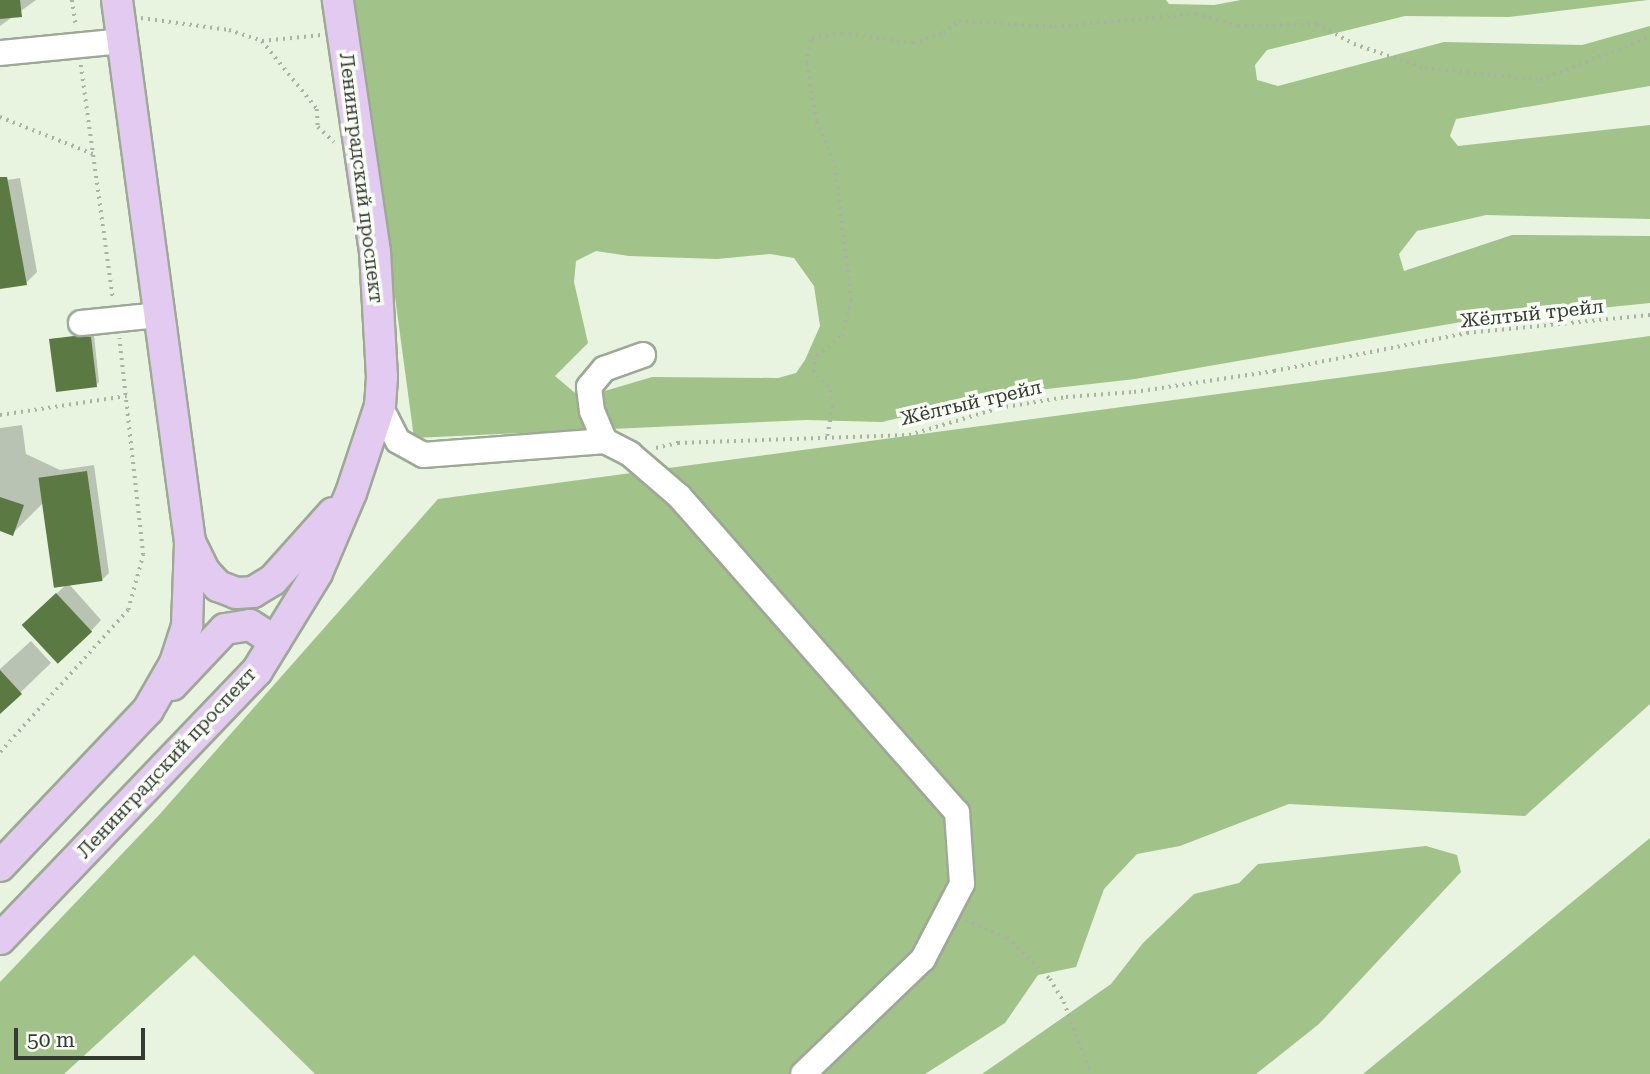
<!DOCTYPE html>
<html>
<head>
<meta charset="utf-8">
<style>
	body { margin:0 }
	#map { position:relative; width:1650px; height:1074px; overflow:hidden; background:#e8f4e0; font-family:"Roboto Serif",serif }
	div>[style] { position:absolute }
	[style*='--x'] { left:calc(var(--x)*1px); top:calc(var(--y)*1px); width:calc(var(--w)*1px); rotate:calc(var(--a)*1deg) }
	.forest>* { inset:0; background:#a1c289 }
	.shadow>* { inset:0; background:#0003 }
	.building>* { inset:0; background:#5a7943; transform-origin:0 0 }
	.path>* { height:3.5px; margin-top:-1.75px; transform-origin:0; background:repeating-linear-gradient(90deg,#aab3a3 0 2px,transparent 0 7px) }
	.roads { filter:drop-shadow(2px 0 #9da896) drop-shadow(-2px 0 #9da896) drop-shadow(0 2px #9da896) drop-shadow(0 -2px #9da896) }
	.minor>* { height:24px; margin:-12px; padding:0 12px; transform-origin:12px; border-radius:12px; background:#fff }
	.major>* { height:30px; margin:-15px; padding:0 15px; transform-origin:15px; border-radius:15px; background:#e3caf1 }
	span { translate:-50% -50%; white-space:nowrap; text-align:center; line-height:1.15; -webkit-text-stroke:7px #f9fef6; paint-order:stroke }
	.street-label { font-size:19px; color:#353a32 }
	.scale { position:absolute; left:14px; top:1028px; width:131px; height:32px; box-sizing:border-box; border:4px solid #353a32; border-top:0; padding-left:9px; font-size:21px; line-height:24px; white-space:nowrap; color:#353a32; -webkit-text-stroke:5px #f9fef6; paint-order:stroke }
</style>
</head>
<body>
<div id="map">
	<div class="forest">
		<div style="clip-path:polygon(evenodd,355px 0,1166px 0,1169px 4px,1214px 5px,1241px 0,1648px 0,1509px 17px,1405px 16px,1267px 50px,1255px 65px,1257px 80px,1278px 86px,1444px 42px,1582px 45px,1650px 26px,1650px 86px,1456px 119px,1450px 136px,1458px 146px,1650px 125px,1650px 219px,1486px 215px,1417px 231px,1399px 254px,1404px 271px,1512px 235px,1650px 236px,1650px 303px,1461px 322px,1135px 379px,995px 395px,882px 422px,806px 420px,414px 438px,355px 0,596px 251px,629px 256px,717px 259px,770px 254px,794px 258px,814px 286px,820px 326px,805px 360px,796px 373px,778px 378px,652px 377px,581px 398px,555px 376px,588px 343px,574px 282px,576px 261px,596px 251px)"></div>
		<div style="clip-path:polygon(1650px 336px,1650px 704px,1525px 816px,1289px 804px,1180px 846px,1137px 854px,1104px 889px,1076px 967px,1038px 975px,1005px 1023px,925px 1074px,315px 1074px,194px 955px,64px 1074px,0 1074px,0 982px,159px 815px,438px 499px)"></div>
		<div style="clip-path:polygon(1650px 838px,1650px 1074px,1363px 1074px)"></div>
		<div style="clip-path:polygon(1426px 846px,1457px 855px,1461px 872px,1319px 1024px,1256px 1074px,982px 1074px,1111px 984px,1143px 943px,1194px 894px,1239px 883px,1258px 864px)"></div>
	</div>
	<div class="shadow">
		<div style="clip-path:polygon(0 0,36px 0,0 26px)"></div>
		<div style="clip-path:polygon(20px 178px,37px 272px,26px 283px,0 288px,0 181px)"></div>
		<div style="clip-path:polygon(94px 335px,99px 382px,96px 385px,51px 339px)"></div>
		<div style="clip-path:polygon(22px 425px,26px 454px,60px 470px,94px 465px,109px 573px,102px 580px,69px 584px,101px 620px,91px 631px,34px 614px,67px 584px,44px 502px,12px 534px,0 529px,0 428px)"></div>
		<div style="clip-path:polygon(31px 641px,51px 663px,0 712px,0 669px)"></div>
	</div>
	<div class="building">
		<div style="clip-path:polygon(0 0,20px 0,22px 17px,0 19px)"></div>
		<div style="clip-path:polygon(0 177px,7px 177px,27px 285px,0 289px)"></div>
		<div style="clip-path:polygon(74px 336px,91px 337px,97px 387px,56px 392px,49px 339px)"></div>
		<div style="left:87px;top:471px;width:111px;height:49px;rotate:82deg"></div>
		<div style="clip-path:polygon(0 497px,24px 505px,13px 536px,0 531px)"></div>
		<div style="left:56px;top:593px;width:53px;height:47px;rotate:47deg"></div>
		<div style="clip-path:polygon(0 670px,22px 694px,0 714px)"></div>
	</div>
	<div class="path">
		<div style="--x:72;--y:0;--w:26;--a:81"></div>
		<div style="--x:141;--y:18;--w:89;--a:7.8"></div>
		<div style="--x:229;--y:30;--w:35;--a:18"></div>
		<div style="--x:262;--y:41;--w:87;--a:51"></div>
		<div style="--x:317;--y:109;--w:18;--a:87"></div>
		<div style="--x:318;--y:127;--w:22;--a:43"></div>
		<div style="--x:262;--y:41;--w:60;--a:-5.7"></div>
		<div style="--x:81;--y:65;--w:237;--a:82.2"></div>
		<div style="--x:0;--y:117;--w:100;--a:21.7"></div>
		<div style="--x:0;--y:415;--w:128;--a:-8.5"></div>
		<div style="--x:827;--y:436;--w:31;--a:-79"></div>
		<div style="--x:833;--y:406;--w:19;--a:-102"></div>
		<div style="--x:829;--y:387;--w:23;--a:-135"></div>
		<div style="--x:813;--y:371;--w:16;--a:-75"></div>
		<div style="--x:817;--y:356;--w:32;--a:-39"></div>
		<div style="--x:842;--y:336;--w:37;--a:-76"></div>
		<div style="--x:851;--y:300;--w:139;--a:-97"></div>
		<div style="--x:834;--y:162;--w:45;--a:-113.7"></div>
		<div style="--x:816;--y:121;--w:59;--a:-99.8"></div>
		<div style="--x:806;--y:63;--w:26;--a:-77"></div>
		<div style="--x:812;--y:38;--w:30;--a:-9"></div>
		<div style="--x:842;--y:33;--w:72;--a:8"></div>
		<div style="--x:913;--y:43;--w:32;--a:-18"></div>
		<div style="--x:943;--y:33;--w:20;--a:-37"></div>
		<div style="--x:959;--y:21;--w:96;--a:3.6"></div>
		<div style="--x:1055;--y:27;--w:142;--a:-5.3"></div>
		<div style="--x:1196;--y:14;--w:44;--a:15.9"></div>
		<div style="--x:1238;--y:26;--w:79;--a:-1.5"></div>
		<div style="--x:1317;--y:24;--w:42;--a:28.4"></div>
		<div style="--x:1354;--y:44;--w:75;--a:18.7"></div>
		<div style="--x:1425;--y:68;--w:116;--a:6"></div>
		<div style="--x:1540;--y:80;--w:118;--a:-21.4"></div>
		<div style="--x:656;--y:448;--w:23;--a:-13"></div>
		<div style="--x:678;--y:443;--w:231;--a:-2"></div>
		<div style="--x:909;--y:435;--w:94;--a:-16.7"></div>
		<div style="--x:999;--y:408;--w:68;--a:-9.3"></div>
		<div style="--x:1066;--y:397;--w:68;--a:-4.2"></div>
		<div style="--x:1134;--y:392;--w:142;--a:-8.5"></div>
		<div style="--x:1274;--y:371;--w:197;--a:-11.1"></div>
		<div style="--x:1467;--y:333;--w:184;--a:-5.6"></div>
		<div style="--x:0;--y:752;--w:191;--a:-48"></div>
		<div style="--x:128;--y:610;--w:57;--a:-74.7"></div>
		<div style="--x:143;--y:555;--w:218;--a:-96.3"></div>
		<div style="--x:966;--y:920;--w:45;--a:23.7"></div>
		<div style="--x:1007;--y:938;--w:59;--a:43.6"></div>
		<div style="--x:1050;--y:979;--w:27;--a:59"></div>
		<div style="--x:1064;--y:1002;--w:77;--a:69.4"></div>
	</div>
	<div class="roads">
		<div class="minor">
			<div style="--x:0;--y:53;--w:123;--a:-5.6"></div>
			<div style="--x:81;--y:323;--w:77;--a:-5.9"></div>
			<div style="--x:643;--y:355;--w:41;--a:160.3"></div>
			<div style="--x:604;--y:369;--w:23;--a:130"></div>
			<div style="--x:589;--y:387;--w:24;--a:83"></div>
			<div style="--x:592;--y:411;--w:33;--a:67"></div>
			<div style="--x:605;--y:441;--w:28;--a:27"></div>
			<div style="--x:630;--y:454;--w:65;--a:40.6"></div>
			<div style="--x:679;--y:496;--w:421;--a:48.7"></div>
			<div style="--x:957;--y:812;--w:72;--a:86"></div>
			<div style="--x:962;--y:884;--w:85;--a:117.5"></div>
			<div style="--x:923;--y:959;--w:166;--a:136.2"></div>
			<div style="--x:380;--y:406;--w:39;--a:63"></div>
			<div style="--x:398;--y:441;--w:29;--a:29"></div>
			<div style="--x:423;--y:455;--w:183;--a:-4.4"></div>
		</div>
		<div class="major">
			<div style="--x:192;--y:546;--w:28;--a:64"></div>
			<div style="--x:204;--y:571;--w:21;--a:47"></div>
			<div style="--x:218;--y:586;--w:19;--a:21"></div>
			<div style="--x:236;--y:593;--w:17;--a:-3"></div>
			<div style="--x:253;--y:592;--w:23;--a:-31"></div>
			<div style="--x:273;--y:580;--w:90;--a:-48.2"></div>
			<div style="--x:172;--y:685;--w:77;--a:-46.6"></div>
			<div style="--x:225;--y:629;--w:25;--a:-9"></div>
			<div style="--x:250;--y:625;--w:30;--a:33"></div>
			<div style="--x:0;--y:866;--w:215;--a:-46.5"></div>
			<div style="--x:148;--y:710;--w:54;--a:-60.1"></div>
			<div style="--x:175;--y:663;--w:40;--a:-72"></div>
			<div style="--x:187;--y:625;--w:83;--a:-87.9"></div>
			<div style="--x:190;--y:542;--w:547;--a:-97.67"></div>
			<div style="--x:0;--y:939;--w:371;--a:-46.2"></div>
			<div style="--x:257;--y:671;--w:115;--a:-58.5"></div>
			<div style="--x:317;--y:573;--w:87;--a:-67"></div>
			<div style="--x:351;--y:493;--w:92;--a:-71.6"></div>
			<div style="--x:380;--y:406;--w:29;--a:-86"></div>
			<div style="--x:382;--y:377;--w:125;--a:-93.2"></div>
			<div style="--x:375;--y:252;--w:255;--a:-98.4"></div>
		</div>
	</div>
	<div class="street-label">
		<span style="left:361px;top:178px;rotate:83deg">Ленинградский проспект</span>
		<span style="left:1532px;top:314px;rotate:-6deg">Жёлтый трейл</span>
		<span style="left:971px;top:403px;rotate:-13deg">Жёлтый трейл</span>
		<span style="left:167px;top:763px;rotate:-47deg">Ленинградский проспект</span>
	</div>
	<div class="scale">50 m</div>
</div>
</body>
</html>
